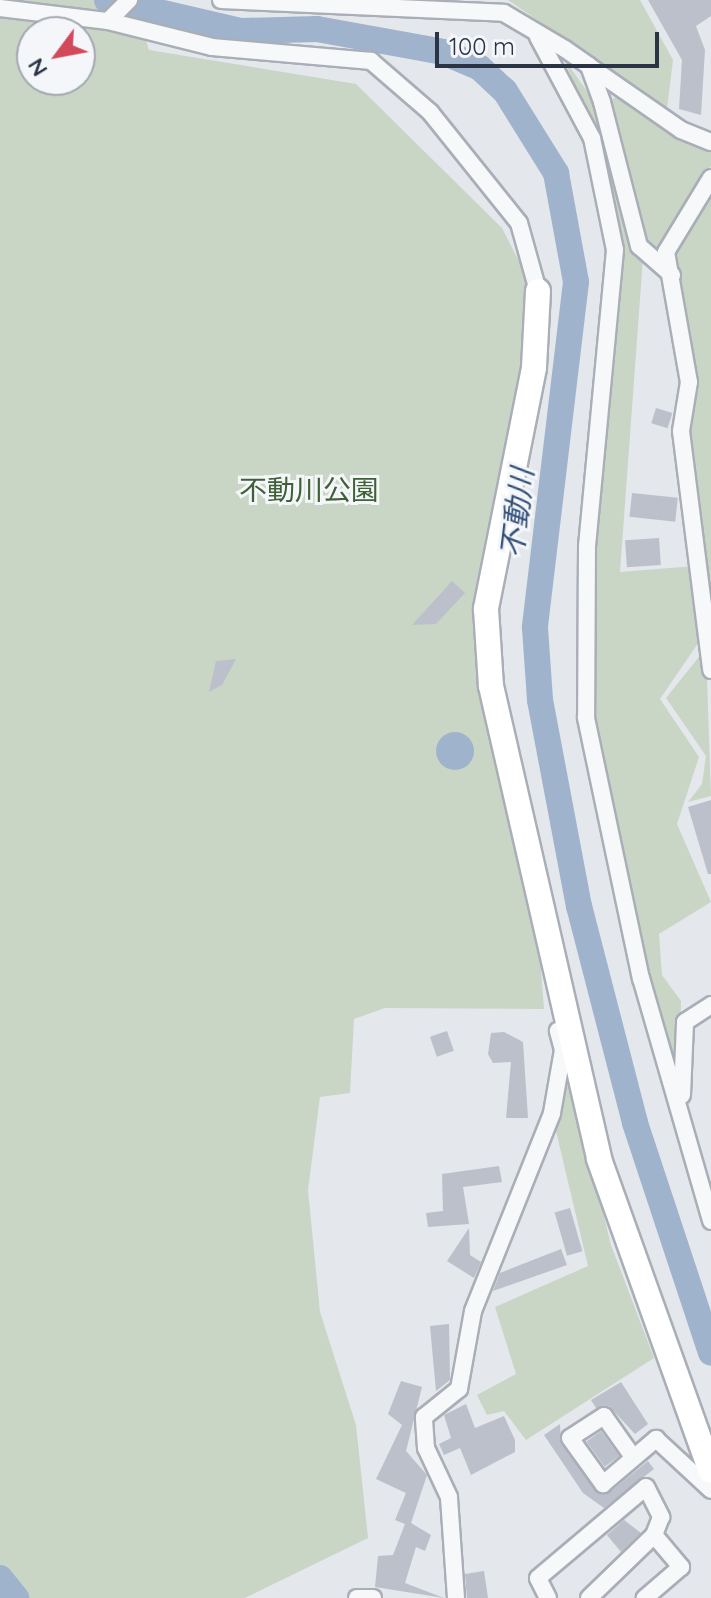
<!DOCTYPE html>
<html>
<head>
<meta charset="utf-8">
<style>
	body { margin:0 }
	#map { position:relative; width:711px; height:1598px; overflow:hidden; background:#e4e7ec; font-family:Quicksand,"Noto Sans JP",sans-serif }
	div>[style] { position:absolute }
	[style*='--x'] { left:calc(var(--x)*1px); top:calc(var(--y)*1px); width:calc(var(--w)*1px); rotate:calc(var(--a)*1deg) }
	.green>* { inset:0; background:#c9d6c5 }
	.water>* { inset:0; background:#9fb4cc }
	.round { border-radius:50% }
	.river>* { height:26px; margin:-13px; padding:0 13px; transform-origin:13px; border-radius:13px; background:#9fb4cc }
	.building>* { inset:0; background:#bbc0ca; transform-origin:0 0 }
	.roads { filter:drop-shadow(2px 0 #a9aeb7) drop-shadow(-2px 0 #a9aeb7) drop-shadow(0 2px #a9aeb7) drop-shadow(0 -2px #a9aeb7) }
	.street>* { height:16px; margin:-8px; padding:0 8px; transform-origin:8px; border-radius:8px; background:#f7f8fa }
	.secondary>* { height:24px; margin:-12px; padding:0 12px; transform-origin:12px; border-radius:12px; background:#fff }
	span { translate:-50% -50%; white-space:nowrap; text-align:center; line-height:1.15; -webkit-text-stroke:6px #f4f6f9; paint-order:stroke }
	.park-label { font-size:28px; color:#3f6138 }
	.water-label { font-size:30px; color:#34527a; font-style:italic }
	.north { position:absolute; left:16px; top:16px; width:80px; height:80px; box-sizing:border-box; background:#f4f6f9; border:2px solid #a4a8b1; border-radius:50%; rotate:238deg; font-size:22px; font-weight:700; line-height:32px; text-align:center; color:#2b3445 }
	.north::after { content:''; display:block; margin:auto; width:28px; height:36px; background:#d1495b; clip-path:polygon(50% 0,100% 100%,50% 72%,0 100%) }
	.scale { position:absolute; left:435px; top:32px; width:224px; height:36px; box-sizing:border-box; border:4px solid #2b3445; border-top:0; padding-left:10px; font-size:24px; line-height:28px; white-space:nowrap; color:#2b3445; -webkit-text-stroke:6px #f4f6f9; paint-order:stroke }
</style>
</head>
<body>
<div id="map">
	<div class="green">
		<div style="clip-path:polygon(evenodd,0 0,133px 0,149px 50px,356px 84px,502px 228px,530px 283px,531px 337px,479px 647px,497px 774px,539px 944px,544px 1009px,385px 1008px,354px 1019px,350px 1093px,320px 1097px,308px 1190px,320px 1312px,356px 1425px,368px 1538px,245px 1598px,0 1598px,0 0,32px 32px,80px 32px,80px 80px,32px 80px,32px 32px)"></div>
		<div style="clip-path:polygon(508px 0,640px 0,673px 60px,667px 109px)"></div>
		<div style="clip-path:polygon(563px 57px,593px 100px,643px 258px,620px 572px,695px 566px,701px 639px,660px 699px,699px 757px,677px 824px,711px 902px,659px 934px,662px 975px,681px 1001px,679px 1077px,647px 976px,593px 717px,594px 546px,622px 249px,608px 165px)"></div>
		<div style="clip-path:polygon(618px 96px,676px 139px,711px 149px,711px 166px,662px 240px,660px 261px,647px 254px,611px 100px)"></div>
		<div style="clip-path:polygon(711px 187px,711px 627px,670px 253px)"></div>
		<div style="clip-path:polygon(706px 648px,711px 796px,688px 802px,702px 784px,706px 756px,666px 698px)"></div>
		<div style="clip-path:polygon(566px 1064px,611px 1245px,654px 1358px,526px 1440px,504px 1411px,487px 1415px,477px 1395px,516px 1374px,495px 1307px,588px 1266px,555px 1127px)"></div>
	</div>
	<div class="water">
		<div class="round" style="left:436px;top:732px;width:38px;height:38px"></div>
	</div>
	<div class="river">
		<div style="--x:107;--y:0;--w:138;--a:13"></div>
		<div style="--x:241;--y:31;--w:76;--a:-1.5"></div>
		<div style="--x:317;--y:29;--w:128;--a:10.3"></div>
		<div style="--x:443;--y:52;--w:39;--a:23"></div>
		<div style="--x:479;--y:67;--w:35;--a:43"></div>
		<div style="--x:505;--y:91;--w:97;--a:58.1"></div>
		<div style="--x:556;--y:173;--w:111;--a:79.6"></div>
		<div style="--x:576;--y:282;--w:348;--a:96.8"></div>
		<div style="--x:535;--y:628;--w:72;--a:86"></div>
		<div style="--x:540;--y:700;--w:210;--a:79.3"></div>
		<div style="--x:579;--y:906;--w:224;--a:75.5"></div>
		<div style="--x:635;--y:1123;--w:242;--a:71.7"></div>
		<div style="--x:0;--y:1578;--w:26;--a:51"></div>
	</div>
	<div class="building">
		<div style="clip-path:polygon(648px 0,711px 0,711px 16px,696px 26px,705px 50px,701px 115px,679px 109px,682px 60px)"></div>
		<div style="left:656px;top:408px;width:17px;height:16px;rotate:17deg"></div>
		<div style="left:632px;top:493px;width:46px;height:24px;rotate:6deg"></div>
		<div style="left:659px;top:538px;width:27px;height:34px;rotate:86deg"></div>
		<div style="clip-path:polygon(452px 581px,465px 593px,436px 624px,412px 625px)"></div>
		<div style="clip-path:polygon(236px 659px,222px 685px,209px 692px,216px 661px)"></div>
		<div style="clip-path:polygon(711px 800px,711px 874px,708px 874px,688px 807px)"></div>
		<div style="left:447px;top:1031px;width:21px;height:18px;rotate:71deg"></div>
		<div style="clip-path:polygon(504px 1032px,523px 1042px,528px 1118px,506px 1118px,511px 1062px,493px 1063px,488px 1054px,491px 1033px)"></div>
		<div style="clip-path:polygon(499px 1166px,502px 1182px,463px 1187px,469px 1224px,428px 1227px,426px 1213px,443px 1211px,442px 1174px)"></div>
		<div style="left:570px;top:1208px;width:45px;height:16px;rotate:74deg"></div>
		<div style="clip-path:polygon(469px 1228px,470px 1255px,481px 1262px,474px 1278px,447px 1261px)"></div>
		<div style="clip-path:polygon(561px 1249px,567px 1265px,493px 1291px,500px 1273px)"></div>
		<div style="clip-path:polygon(449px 1324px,450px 1380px,436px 1391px,430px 1326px)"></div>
		<div style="clip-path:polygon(401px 1381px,422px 1387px,406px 1451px,427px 1475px,411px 1523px,431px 1535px,425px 1551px,416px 1547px,405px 1583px,444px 1598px,375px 1587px,378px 1556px,393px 1555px,405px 1524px,395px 1520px,406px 1493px,376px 1479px,402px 1425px,388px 1414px)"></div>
		<div style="clip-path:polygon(621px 1382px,648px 1424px,635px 1434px,609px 1406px,596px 1408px,591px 1400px)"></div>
		<div style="clip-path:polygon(466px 1404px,475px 1428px,504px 1416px,515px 1440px,515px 1452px,471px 1475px,460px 1448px,444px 1455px,439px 1444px,451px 1438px,444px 1415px)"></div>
		<div style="clip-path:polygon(560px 1424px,561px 1444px,598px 1494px,610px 1492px,648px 1461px,654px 1469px,604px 1508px,583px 1493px,544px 1435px)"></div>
		<div style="left:601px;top:1431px;width:31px;height:18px;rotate:54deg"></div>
		<div style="clip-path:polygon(624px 1520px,641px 1533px,621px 1552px,607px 1535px)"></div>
		<div style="clip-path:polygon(484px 1571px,488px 1598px,467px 1598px,465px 1574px)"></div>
	</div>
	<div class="roads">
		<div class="street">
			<div style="--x:221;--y:0;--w:283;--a:2.6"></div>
			<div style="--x:504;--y:13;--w:71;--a:30.5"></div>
			<div style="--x:565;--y:49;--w:29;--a:35"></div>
			<div style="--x:589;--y:66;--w:38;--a:70"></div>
			<div style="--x:602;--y:102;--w:149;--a:75.6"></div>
			<div style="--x:639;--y:246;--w:44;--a:41.3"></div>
			<div style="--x:0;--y:8;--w:109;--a:6.9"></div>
			<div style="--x:108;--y:21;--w:30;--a:-45"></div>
			<div style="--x:108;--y:21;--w:107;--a:14"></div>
			<div style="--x:212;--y:47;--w:160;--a:5"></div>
			<div style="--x:371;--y:61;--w:78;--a:40.8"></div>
			<div style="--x:430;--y:112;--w:142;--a:51.3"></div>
			<div style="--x:519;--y:223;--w:71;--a:74.4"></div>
			<div style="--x:538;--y:37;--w:115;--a:61.9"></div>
			<div style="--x:592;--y:138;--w:114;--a:78.4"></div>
			<div style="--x:615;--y:250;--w:297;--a:95.4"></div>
			<div style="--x:587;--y:546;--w:172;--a:90.3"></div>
			<div style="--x:586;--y:718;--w:266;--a:78.1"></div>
			<div style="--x:641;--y:978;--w:253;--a:73.9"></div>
			<div style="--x:589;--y:66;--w:112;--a:34.8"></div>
			<div style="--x:681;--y:130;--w:32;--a:22"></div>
			<div style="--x:711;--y:178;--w:87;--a:121.3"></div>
			<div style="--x:666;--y:252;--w:132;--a:80"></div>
			<div style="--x:689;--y:382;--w:50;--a:99.3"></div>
			<div style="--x:681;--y:431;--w:241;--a:82.8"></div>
			<div style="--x:682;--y:1095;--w:73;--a:-87.6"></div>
			<div style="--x:685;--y:1022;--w:31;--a:-33"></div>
			<div style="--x:633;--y:1457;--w:50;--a:-125.3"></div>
			<div style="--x:604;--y:1416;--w:40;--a:147.1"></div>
			<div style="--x:570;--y:1438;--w:57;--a:54.3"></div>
			<div style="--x:603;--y:1484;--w:70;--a:-40.3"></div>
			<div style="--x:656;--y:1439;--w:75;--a:42.8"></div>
			<div style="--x:357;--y:1598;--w:16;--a:0"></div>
			<div style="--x:456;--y:1598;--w:101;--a:-94"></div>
			<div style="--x:449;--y:1497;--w:54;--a:-115.1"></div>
			<div style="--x:426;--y:1448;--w:31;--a:-94"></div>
			<div style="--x:424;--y:1417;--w:45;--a:-38.7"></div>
			<div style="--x:459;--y:1389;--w:79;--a:-79.8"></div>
			<div style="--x:473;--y:1311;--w:213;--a:-68.2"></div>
			<div style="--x:552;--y:1113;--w:64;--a:-80.1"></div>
			<div style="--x:563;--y:1050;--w:20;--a:-105"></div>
			<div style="--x:548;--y:1598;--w:22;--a:-117"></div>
			<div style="--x:538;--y:1578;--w:141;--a:-40.1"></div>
			<div style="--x:646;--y:1487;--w:34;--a:63"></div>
			<div style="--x:661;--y:1517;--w:19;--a:111"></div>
			<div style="--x:589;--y:1598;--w:91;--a:-44.1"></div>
			<div style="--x:654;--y:1535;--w:42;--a:49.8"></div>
			<div style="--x:681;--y:1567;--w:48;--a:139.3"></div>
		</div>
		<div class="secondary">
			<div style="--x:538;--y:291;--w:77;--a:93"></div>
			<div style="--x:534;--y:368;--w:246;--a:101.3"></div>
			<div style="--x:486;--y:609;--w:77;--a:86.3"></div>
			<div style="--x:491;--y:686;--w:485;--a:77.1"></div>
			<div style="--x:599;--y:1159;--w:331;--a:70.3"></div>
		</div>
	</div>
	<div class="park-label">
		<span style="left:309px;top:490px">不動川公園</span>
	</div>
	<div class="water-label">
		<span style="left:517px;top:513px;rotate:-83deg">不動川</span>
	</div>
	<div class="north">N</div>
	<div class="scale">100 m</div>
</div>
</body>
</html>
